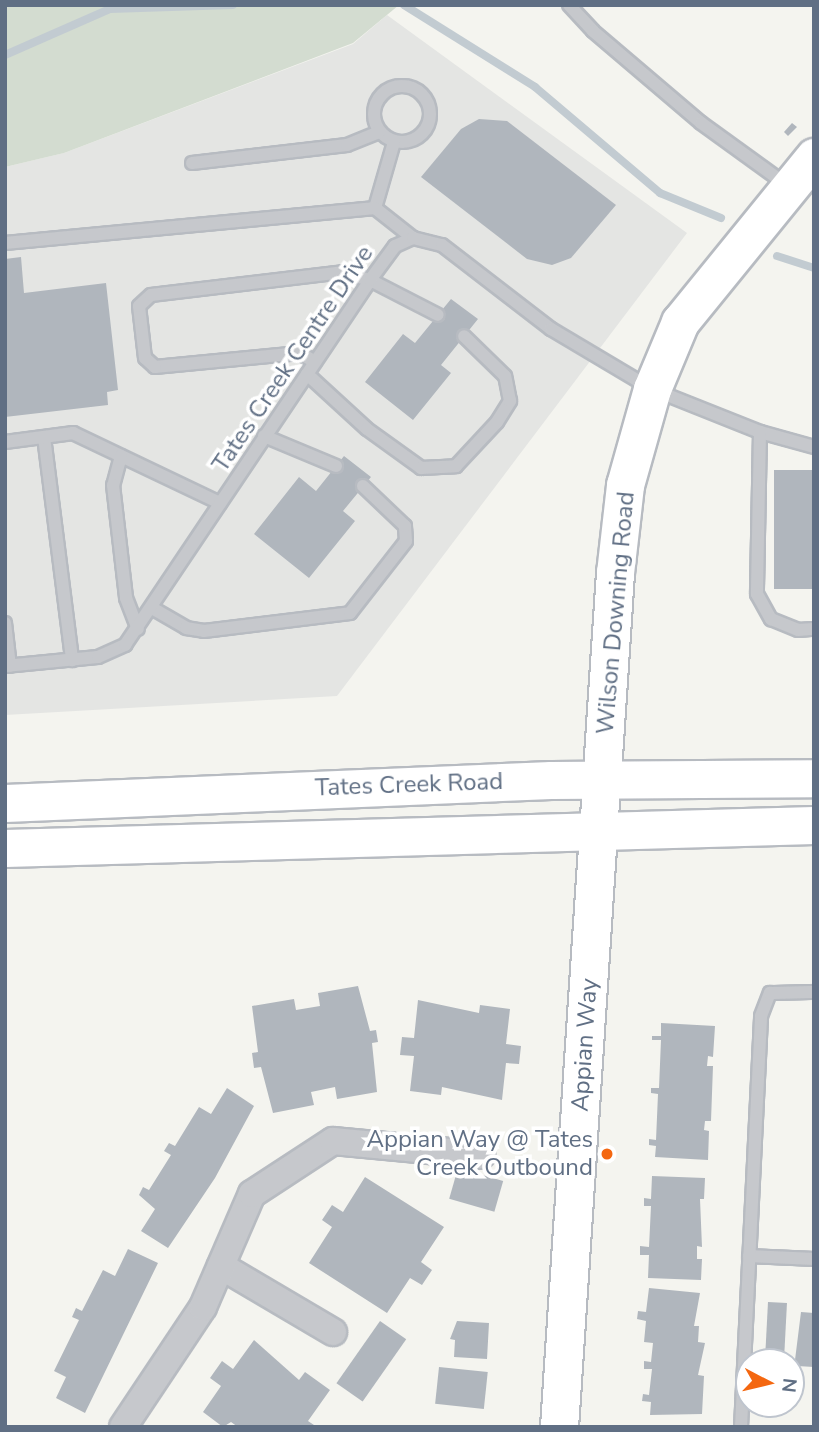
<!DOCTYPE html>
<html>
<head>
<meta charset="utf-8">
<style>
	body { margin:0 }
	#map { position:relative; width:819px; height:1432px; overflow:hidden; background:#f4f4ef; font-family:"Nunito Sans",sans-serif }
	div>[style] { position:absolute }
	[style*='--x'] { left:calc(var(--x)*1px); top:calc(var(--y)*1px); width:calc(var(--w)*1px); rotate:calc(var(--a)*1deg) }
	.built>* { inset:0; background:#e4e5e3 }
	.green>* { inset:0; background:#d3dcd0 }
	.stream>* { height:8px; margin:-4px; padding:0 4px; transform-origin:4px; border-radius:4px; background:#c2cbd1 }
	.building>* { inset:0; background:#b0b6bd; transform-origin:0 0 }
	.roads { filter:drop-shadow(2px 0 #b7bbc1) drop-shadow(-2px 0 #b7bbc1) drop-shadow(0 2px #b7bbc1) drop-shadow(0 -2px #b7bbc1) }
	.lane>* { height:12px; margin:-6px; padding:0 6px; transform-origin:6px; border-radius:6px; background:#c6c8cc }
	.lane>.ring { margin:-6px; padding:0; box-sizing:content-box; background:none; border:12px solid #c6c8cc; border-radius:50% }
	.street>* { height:26px; margin:-13px; padding:0 13px; transform-origin:13px; border-radius:13px; background:#c6c8cc }
	.secondary>* { height:37px; margin:-18.5px; padding:0 18.5px; transform-origin:18.5px; border-radius:18.5px; background:#fff }
	.dots>* { width:19px; height:19px; translate:-50% -50%; box-sizing:border-box; border:4px solid #fff; border-radius:50% }
	span { translate:-50% -50%; white-space:nowrap; text-align:center; line-height:1.15; -webkit-text-stroke:7px #fff; paint-order:stroke }
	.street-label { font-size:24px; color:#606f84 }
	.poi-label { font-size:24px; color:#606f84 }
	.right { translate:-100% -50%; text-align:right }
	.frame { position:absolute; inset:0; border:7px solid #606f84; pointer-events:none }
	.north { position:absolute; left:735px; top:1348px; width:70px; height:70px; box-sizing:border-box; background:#fff; border:2px solid #bfc5ce; border-radius:50%; rotate:97deg; font-size:19px; font-weight:700; line-height:28px; text-align:center; color:#606f84 }
	.north::after { content:''; display:block; margin:auto; width:24px; height:32px; background:#f46710; clip-path:polygon(50% 0,100% 100%,50% 72%,0 100%) }
</style>
</head>
<body>
<div id="map">
	<div class="built">
		<div style="clip-path:polygon(387px 15px,687px 233px,337px 696px,5px 715px,5px 167px,64px 153px,353px 44px)"></div>
	</div>
	<div class="green">
		<div style="clip-path:polygon(5px 5px,399px 5px,353px 43px,64px 153px,5px 167px)"></div>
	</div>
	<div class="stream">
		<div style="--x:404;--y:5;--w:155;--a:32"></div>
		<div style="--x:535;--y:87;--w:164;--a:40.3"></div>
		<div style="--x:660;--y:193;--w:66;--a:22.3"></div>
		<div style="--x:5;--y:55;--w:115;--a:-23.7"></div>
		<div style="--x:110;--y:9;--w:123;--a:-1.9"></div>
		<div style="--x:777;--y:256;--w:39;--a:18"></div>
	</div>
	<div class="building">
		<div style="clip-path:polygon(479px 119px,507px 121px,616px 205px,571px 258px,552px 265px,527px 259px,421px 177px,461px 129px)"></div>
		<div style="clip-path:polygon(792px 123px,797px 127px,788px 136px,784px 132px)"></div>
		<div style="clip-path:polygon(21px 257px,24px 293px,106px 283px,118px 390px,107px 392px,108px 405px,5px 417px,5px 259px)"></div>
		<div style="clip-path:polygon(451px 299px,478px 319px,441px 365px,451px 373px,413px 420px,365px 382px,403px 334px,415px 343px)"></div>
		<div style="clip-path:polygon(344px 456px,371px 477px,343px 511px,355px 521px,309px 578px,254px 534px,299px 477px,316px 491px)"></div>
		<div style="left:814px;top:470px;width:119px;height:40px;rotate:90deg"></div>
		<div style="clip-path:polygon(358px 986px,370px 1031px,376px 1030px,378px 1042px,372px 1043px,377px 1092px,337px 1099px,335px 1087px,311px 1092px,314px 1105px,273px 1113px,261px 1067px,254px 1068px,252px 1053px,258px 1052px,252px 1006px,294px 999px,296px 1010px,320px 1006px,318px 993px)"></div>
		<div style="clip-path:polygon(418px 1000px,479px 1013px,480px 1005px,510px 1009px,506px 1044px,521px 1046px,519px 1064px,506px 1063px,502px 1100px,442px 1087px,441px 1095px,410px 1091px,414px 1056px,400px 1055px,402px 1037px,414px 1038px)"></div>
		<div style="clip-path:polygon(661px 1023px,715px 1026px,713px 1057px,708px 1056px,707px 1066px,713px 1066px,711px 1121px,705px 1121px,704px 1130px,709px 1131px,708px 1160px,655px 1157px,656px 1146px,649px 1145px,649px 1139px,656px 1140px,658px 1094px,651px 1093px,651px 1088px,659px 1088px,661px 1040px,652px 1040px,652px 1036px,661px 1036px)"></div>
		<div style="clip-path:polygon(227px 1088px,254px 1106px,215px 1178px,168px 1248px,141px 1231px,155px 1209px,139px 1195px,143px 1187px,149px 1190px,171px 1155px,164px 1151px,169px 1143px,175px 1146px,199px 1107px,211px 1114px)"></div>
		<div style="left:458px;top:1168px;width:47px;height:32px;rotate:16deg"></div>
		<div style="clip-path:polygon(652px 1176px,705px 1178px,704px 1199px,700px 1199px,702px 1247px,697px 1246px,697px 1259px,702px 1259px,701px 1280px,648px 1278px,649px 1255px,640px 1255px,640px 1246px,649px 1247px,651px 1206px,644px 1206px,644px 1198px,651px 1199px)"></div>
		<div style="clip-path:polygon(365px 1177px,444px 1227px,421px 1262px,432px 1270px,422px 1285px,410px 1278px,387px 1313px,309px 1263px,332px 1227px,322px 1220px,332px 1205px,343px 1212px)"></div>
		<div style="clip-path:polygon(128px 1249px,158px 1263px,85px 1413px,56px 1398px,66px 1377px,54px 1371px,79px 1320px,72px 1317px,76px 1308px,82px 1311px,103px 1270px,115px 1276px)"></div>
		<div style="clip-path:polygon(649px 1288px,700px 1293px,694px 1326px,699px 1326px,698px 1342px,705px 1343px,698px 1375px,704px 1376px,702px 1414px,650px 1415px,651px 1402px,642px 1401px,643px 1394px,649px 1395px,652px 1369px,644px 1369px,644px 1361px,651px 1362px,653px 1343px,644px 1342px,646px 1321px,637px 1319px,638px 1311px,646px 1312px)"></div>
		<div style="left:768px;top:1302px;width:19px;height:60px;rotate:3deg"></div>
		<div style="clip-path:polygon(801px 1312px,814px 1313px,814px 1367px,797px 1366px,795px 1360px)"></div>
		<div style="left:380px;top:1321px;width:32px;height:76px;rotate:35deg"></div>
		<div style="clip-path:polygon(457px 1321px,489px 1323px,487px 1359px,454px 1357px,455px 1340px,450px 1339px)"></div>
		<div style="clip-path:polygon(254px 1340px,299px 1380px,305px 1372px,330px 1390px,308px 1421px,317px 1427px,238px 1427px,231px 1422px,223px 1427px,203px 1412px,221px 1386px,210px 1378px,222px 1361px,233px 1369px)"></div>
		<div style="left:439px;top:1367px;width:49px;height:37px;rotate:6deg"></div>
	</div>
	<div class="roads">
		<div class="lane">
			<div style="--x:569;--y:5;--w:35;--a:47"></div>
			<div style="--x:593;--y:31;--w:142;--a:40.4"></div>
			<div style="--x:701;--y:123;--w:106;--a:35.8"></div>
			<div class="ring" style="left:374px;top:86px;width:44px;height:44px"></div>
			<div style="--x:192;--y:163;--w:156;--a:-6.6"></div>
			<div style="--x:347;--y:145;--w:35;--a:-22"></div>
			<div style="--x:375;--y:208;--w:69;--a:-73.9"></div>
			<div style="--x:5;--y:243;--w:372;--a:-5.4"></div>
			<div style="--x:375;--y:208;--w:48;--a:38.3"></div>
			<div style="--x:315;--y:362;--w:17;--a:-149"></div>
			<div style="--x:300;--y:353;--w:146;--a:174.5"></div>
			<div style="--x:155;--y:367;--w:13;--a:-138"></div>
			<div style="--x:145;--y:358;--w:52;--a:-96.6"></div>
			<div style="--x:139;--y:306;--w:16;--a:-43"></div>
			<div style="--x:151;--y:295;--w:193;--a:-6.8"></div>
			<div style="--x:343;--y:272;--w:28;--a:17"></div>
			<div style="--x:370;--y:280;--w:76;--a:27.2"></div>
			<div style="--x:307;--y:374;--w:81;--a:42.5"></div>
			<div style="--x:367;--y:429;--w:67;--a:35.8"></div>
			<div style="--x:421;--y:468;--w:35;--a:-3"></div>
			<div style="--x:456;--y:466;--w:60;--a:-47"></div>
			<div style="--x:497;--y:422;--w:25;--a:-58"></div>
			<div style="--x:510;--y:401;--w:25;--a:-101"></div>
			<div style="--x:505;--y:376;--w:57;--a:-135.7"></div>
			<div style="--x:760;--y:432;--w:56;--a:15.5"></div>
			<div style="--x:264;--y:436;--w:78;--a:22.6"></div>
			<div style="--x:44;--y:437;--w:225;--a:82.8"></div>
			<div style="--x:5;--y:442;--w:69;--a:-7.5"></div>
			<div style="--x:73;--y:433;--w:163;--a:25.5"></div>
			<div style="--x:121;--y:456;--w:30;--a:105"></div>
			<div style="--x:113;--y:485;--w:114;--a:83.4"></div>
			<div style="--x:126;--y:598;--w:33;--a:69"></div>
			<div style="--x:152;--y:608;--w:39;--a:30"></div>
			<div style="--x:186;--y:628;--w:18;--a:9"></div>
			<div style="--x:204;--y:631;--w:147;--a:-7"></div>
			<div style="--x:350;--y:613;--w:91;--a:-52.1"></div>
			<div style="--x:406;--y:541;--w:15;--a:-94"></div>
			<div style="--x:405;--y:526;--w:58;--a:-136.4"></div>
			<div style="--x:5;--y:623;--w:43;--a:83.4"></div>
			<div style="--x:5;--y:666;--w:93;--a:-5.5"></div>
			<div style="--x:98;--y:657;--w:30;--a:-24"></div>
			<div style="--x:125;--y:645;--w:440;--a:-56.1"></div>
			<div style="--x:370;--y:280;--w:42;--a:-53.7"></div>
			<div style="--x:395;--y:246;--w:20;--a:-24"></div>
			<div style="--x:413;--y:238;--w:30;--a:14"></div>
			<div style="--x:442;--y:245;--w:138;--a:37.6"></div>
			<div style="--x:551;--y:329;--w:117;--a:30.7"></div>
			<div style="--x:652;--y:389;--w:116;--a:21.7"></div>
			<div style="--x:760;--y:432;--w:162;--a:91.1"></div>
			<div style="--x:757;--y:594;--w:29;--a:61"></div>
			<div style="--x:771;--y:619;--w:29;--a:22"></div>
			<div style="--x:798;--y:630;--w:16;--a:-4"></div>
			<div style="--x:749;--y:1256;--w:65;--a:2.6"></div>
			<div style="--x:741;--y:1427;--w:411;--a:-87.2"></div>
			<div style="--x:761;--y:1016;--w:25;--a:-69"></div>
			<div style="--x:770;--y:993;--w:44;--a:-1.3"></div>
		</div>
		<div class="street">
			<div style="--x:221;--y:1266;--w:130;--a:30.5"></div>
			<div style="--x:123;--y:1427;--w:144;--a:-56.3"></div>
			<div style="--x:203;--y:1307;--w:123;--a:-66.6"></div>
			<div style="--x:252;--y:1194;--w:97;--a:-33.2"></div>
			<div style="--x:333;--y:1141;--w:149;--a:5.4"></div>
		</div>
		<div class="secondary">
			<div style="--x:5;--y:803;--w:546;--a:-2.41"></div>
			<div style="--x:551;--y:780;--w:263;--a:-0.4"></div>
			<div style="--x:5;--y:848;--w:809;--a:-1.63"></div>
			<div style="--x:559;--y:1427;--w:856;--a:-86.25"></div>
			<div style="--x:615;--y:573;--w:89;--a:-83.5"></div>
			<div style="--x:625;--y:485;--w:100;--a:-74.3"></div>
			<div style="--x:652;--y:389;--w:73;--a:-67.3"></div>
			<div style="--x:680;--y:322;--w:213;--a:-50.9"></div>
		</div>
	</div>
	<div class="dots">
		<div style="left:607px;top:1154px;background:#f46710"></div>
	</div>
	<div class="street-label">
		<span style="left:293px;top:359px;rotate:-56deg">Tates Creek Centre Drive</span>
		<span style="left:616px;top:613px;rotate:-85deg">Wilson Downing Road</span>
		<span style="left:409px;top:785px;rotate:-2deg">Tates Creek Road</span>
		<span style="left:585px;top:1045px;rotate:-86deg">Appian Way</span>
	</div>
	<div class="poi-label">
		<span class="right" style="left:593px;top:1154px">Appian Way @ Tates<br>Creek Outbound</span>
	</div>
	<div class="frame"></div>
	<div class="north">N</div>
</div>
</body>
</html>
